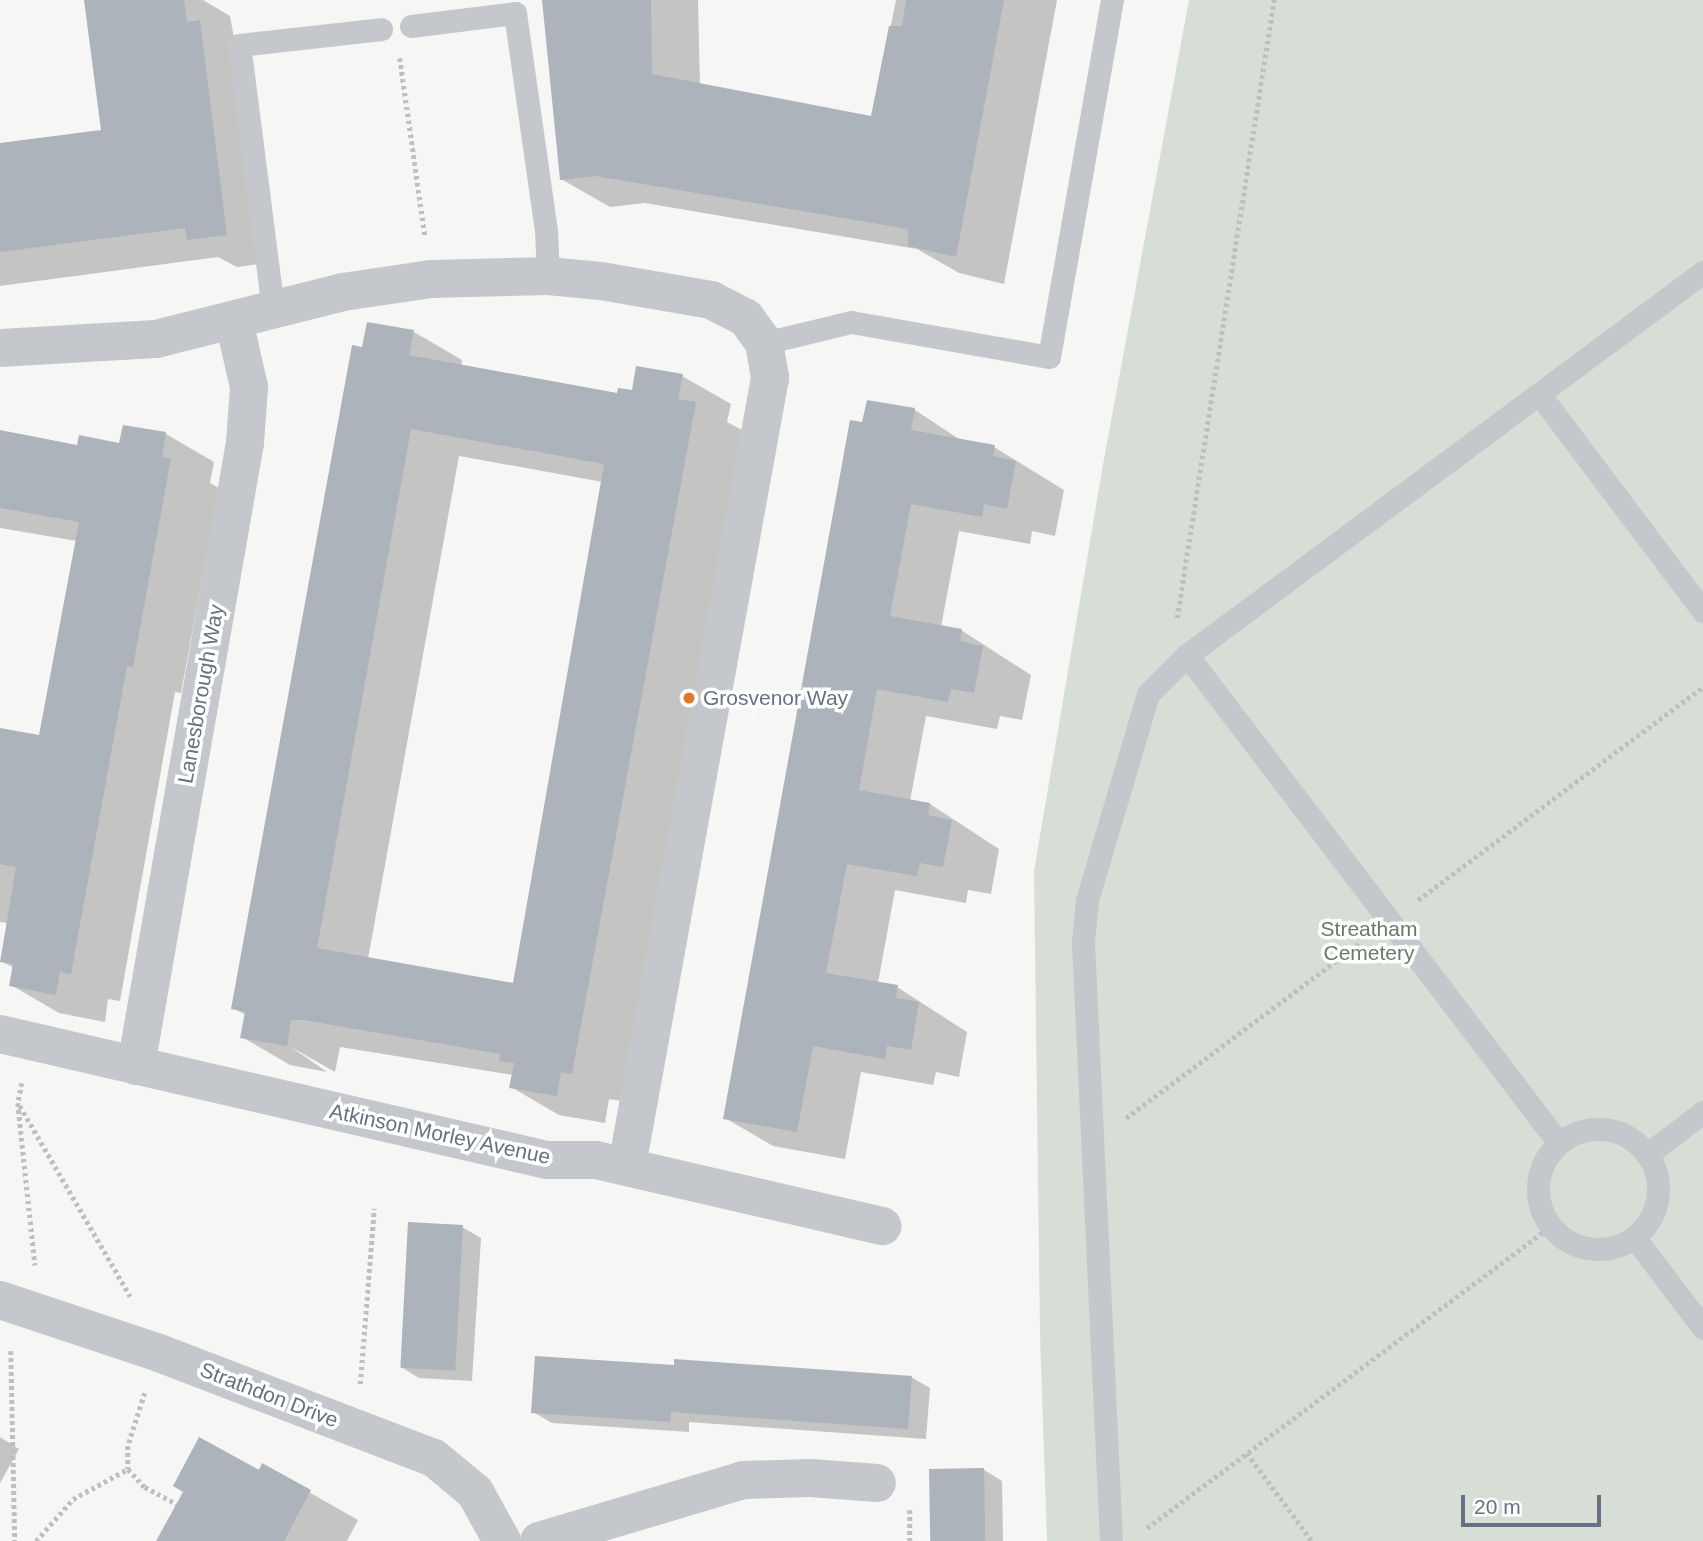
<!DOCTYPE html>
<html>
<head>
<meta charset="utf-8">
<style>
	body { margin:0 }
	#map { position:relative; width:1703px; height:1541px; overflow:hidden; background:#f6f7f4; font-family:Helvetica,sans-serif }
	div>[style] { position:absolute }
	[style*='--x'] { left:calc(var(--x)*1px); top:calc(var(--y)*1px); width:calc(var(--w)*1px); rotate:calc(var(--a)*1deg) }
	.green>* { inset:0; background:#d7ded5 }
	.shadow>* { inset:0; background:#0003 }
	.building>* { inset:0; background:#adb3ba; transform-origin:0 0 }
	.path>* { height:4.5px; margin-top:-2.25px; transform-origin:0; background:repeating-linear-gradient(90deg,#bebfc2 0 3.5px,transparent 0 7px) }
	.lane>* { height:23px; margin:-11.5px; padding:0 11.5px; transform-origin:11.5px; border-radius:11.5px; background:#c4c7cb }
	.lane>.ring { margin:-11.5px; padding:0; box-sizing:content-box; background:none; border:23px solid #c4c7cb; border-radius:50% }
	.street>* { height:38px; margin:-19px; padding:0 19px; transform-origin:19px; border-radius:19px; background:#c4c7cb }
	.dots>* { width:19px; height:19px; translate:-50% -50%; box-sizing:border-box; border:4px solid #fff; border-radius:50% }
	span { translate:-50% -50%; white-space:nowrap; text-align:center; line-height:1.15; -webkit-text-stroke:7px #fff; paint-order:stroke }
	.street-label { font-size:21px; color:#667185 }
	.poi-label { font-size:21px; color:#667185 }
	.left { translate:0 -50%; text-align:left }
	.park-label { font-size:21px; color:#657c65 }
	.scale { position:absolute; left:1461px; top:1495px; width:140px; height:32px; box-sizing:border-box; border:4px solid #667185; border-top:0; padding-left:9px; font-size:21px; line-height:24px; white-space:nowrap; color:#667185; -webkit-text-stroke:5px #fff; paint-order:stroke }
</style>
</head>
<body>
<div id="map">
	<div class="green">
		<div style="clip-path:polygon(1189px 0,1703px 0,1703px 1541px,1047px 1541px,1040px 1335px,1034px 871px,1104px 459px)"></div>
	</div>
	<div class="shadow">
		<div style="clip-path:polygon(89px 0,203px 0,230px 16px,275px 262px,237px 267px,218px 257px,0 286px,0 145px,103px 131px)"></div>
		<div style="clip-path:polygon(545px 0,698px 0,700px 85px,872px 118px,896px 0,1057px 0,1004px 284px,959px 273px,917px 249px,645px 203px,610px 207px,561px 179px)"></div>
		<div style="clip-path:polygon(evenodd,368px 324px,414px 332px,462px 360px,461px 366px,618px 395px,682px 376px,731px 404px,727px 422px,744px 431px,621px 1101px,609px 1099px,605px 1123px,559px 1115px,511px 1087px,513px 1075px,340px 1047px,335px 1072px,291px 1047px,327px 1072px,290px 1065px,242px 1037px,246px 1015px,233px 1008px,368px 324px,459px 456px,603px 482px,514px 985px,368px 959px,459px 456px)"></div>
		<div style="clip-path:polygon(915px 410px,962px 441px,994px 447px,1064px 490px,1055px 536px,1032px 531px,1030px 544px,959px 531px,941px 627px,961px 630px,1031px 675px,1022px 720px,1000px 716px,997px 729px,926px 716px,910px 801px,930px 804px,999px 849px,991px 894px,968px 890px,966px 903px,895px 890px,878px 983px,897px 987px,967px 1032px,959px 1077px,936px 1072px,933px 1085px,861px 1072px,845px 1159px,773px 1146px,725px 1118px,864px 424px)"></div>
		<div style="clip-path:polygon(124px 427px,166px 434px,214px 462px,210px 483px,219px 488px,181px 693px,175px 692px,120px 1001px,108px 999px,105px 1022px,59px 1013px,11px 985px,14px 968px,1px 961px,7px 923px,0 922px,0 730px,41px 737px,77px 541px,0 528px,0 434px,79px 447px,121px 445px)"></div>
		<div style="clip-path:polygon(462px 1227px,481px 1238px,472px 1381px,419px 1378px,401px 1367px)"></div>
		<div style="clip-path:polygon(911px 1377px,930px 1388px,926px 1439px,689px 1422px,689px 1432px,552px 1423px,533px 1412px)"></div>
		<div style="clip-path:polygon(0 1437px,19px 1449px,0 1483px)"></div>
		<div style="clip-path:polygon(263px 1466px,358px 1520px,347px 1541px,158px 1541px)"></div>
		<div style="clip-path:polygon(984px 1470px,1002px 1481px,1003px 1541px,931px 1541px)"></div>
	</div>
	<div class="building">
		<div style="clip-path:polygon(84px 0,184px 0,187px 22px,200px 20px,227px 235px,187px 240px,185px 228px,0 252px,0 143px,101px 130px)"></div>
		<div style="clip-path:polygon(542px 0,651px 0,652px 74px,871px 116px,889px 26px,902px 26px,906px 0,1004px 0,956px 257px,908px 246px,908px 229px,595px 176px,560px 180px)"></div>
		<div style="clip-path:polygon(evenodd,367px 322px,414px 330px,409px 355px,617px 393px,618px 388px,632px 390px,636px 366px,683px 374px,678px 399px,696px 402px,572px 1074px,561px 1072px,557px 1096px,509px 1088px,514px 1063px,499px 1061px,500px 1054px,304px 1020px,291px 1020px,287px 1046px,240px 1038px,245px 1012px,231px 1009px,352px 345px,362px 347px,367px 322px,411px 429px,604px 464px,513px 983px,317px 948px,411px 429px)"></div>
		<div style="clip-path:polygon(867px 400px,915px 408px,911px 430px,995px 445px,993px 456px,1016px 461px,1007px 509px,984px 504px,982px 517px,911px 504px,890px 616px,962px 629px,960px 641px,983px 646px,974px 693px,951px 689px,948px 702px,877px 689px,859px 790px,930px 803px,928px 815px,952px 820px,943px 867px,920px 863px,917px 876px,847px 864px,826px 973px,898px 985px,896px 998px,919px 1002px,911px 1050px,887px 1046px,885px 1059px,813px 1046px,797px 1132px,723px 1119px,850px 420px,862px 422px)"></div>
		<div style="clip-path:polygon(123px 425px,166px 432px,162px 457px,171px 458px,133px 667px,127px 666px,71px 974px,60px 972px,56px 995px,9px 986px,13px 964px,0 962px,16px 867px,0 864px,0 728px,39px 735px,79px 522px,0 508px,0 430px,77px 445px,79px 435px,119px 443px)"></div>
		<div style="left:408px;top:1222px;width:55px;height:146px;rotate:3deg"></div>
		<div style="clip-path:polygon(535px 1356px,674px 1365px,674px 1359px,912px 1376px,908px 1429px,671px 1412px,670px 1422px,531px 1413px)"></div>
		<div style="clip-path:polygon(199px 1437px,259px 1470px,262px 1463px,311px 1490px,284px 1541px,156px 1541px,183px 1492px,173px 1486px)"></div>
		<div style="left:984px;top:1468px;width:73px;height:55px;rotate:89deg"></div>
	</div>
	<div class="path">
		<div style="--x:400;--y:58;--w:181;--a:82"></div>
		<div style="--x:1177;--y:618;--w:626;--a:-81.08"></div>
		<div style="--x:1418;--y:900;--w:356;--a:-36.8"></div>
		<div style="--x:22;--y:1083;--w:20;--a:101"></div>
		<div style="--x:18;--y:1103;--w:163;--a:84"></div>
		<div style="--x:20;--y:1106;--w:220;--a:59.9"></div>
		<div style="--x:1126;--y:1118;--w:292;--a:-36.8"></div>
		<div style="--x:11;--y:1351;--w:190;--a:88.8"></div>
		<div style="--x:360;--y:1384;--w:176;--a:-85.4"></div>
		<div style="--x:145;--y:1393;--w:56;--a:107.8"></div>
		<div style="--x:128;--y:1446;--w:23;--a:90"></div>
		<div style="--x:128;--y:1469;--w:25;--a:47"></div>
		<div style="--x:145;--y:1487;--w:36;--a:28"></div>
		<div style="--x:1247;--y:1453;--w:109;--a:53.5"></div>
		<div style="--x:910;--y:1510;--w:31;--a:90"></div>
		<div style="--x:1147;--y:1528;--w:503;--a:-36.76"></div>
		<div style="--x:36;--y:1541;--w:56;--a:-48.6"></div>
		<div style="--x:73;--y:1499;--w:63;--a:-28.6"></div>
	</div>
	<div class="lane">
		<div style="--x:411;--y:26;--w:105;--a:-7.1"></div>
		<div style="--x:515;--y:13;--w:219;--a:81.9"></div>
		<div style="--x:546;--y:230;--w:46;--a:87.5"></div>
		<div style="--x:273;--y:309;--w:266;--a:-97.3"></div>
		<div style="--x:239;--y:45;--w:143;--a:-6.4"></div>
		<div style="--x:764;--y:343;--w:89;--a:-13.6"></div>
		<div style="--x:851;--y:322;--w:201;--a:10"></div>
		<div style="--x:1049;--y:357;--w:363;--a:-80"></div>
		<div style="--x:1540;--y:395;--w:271;--a:53"></div>
		<div class="ring" style="left:1538px;top:1129px;width:97px;height:97px"></div>
		<div style="--x:1558;--y:1142;--w:612;--a:-127.3"></div>
		<div style="--x:1187;--y:655;--w:643;--a:-36.58"></div>
		<div style="--x:1648;--y:1154;--w:69;--a:-37.4"></div>
		<div style="--x:1634;--y:1237;--w:114;--a:52.8"></div>
		<div style="--x:1111;--y:1541;--w:600;--a:-92.68"></div>
		<div style="--x:1083;--y:942;--w:42;--a:-84.6"></div>
		<div style="--x:1087;--y:900;--w:215;--a:-73.5"></div>
		<div style="--x:1148;--y:694;--w:55;--a:-45"></div>
	</div>
	<div class="street">
		<div style="--x:0;--y:348;--w:156;--a:-3.3"></div>
		<div style="--x:156;--y:339;--w:193;--a:-14.1"></div>
		<div style="--x:343;--y:292;--w:89;--a:-8.4"></div>
		<div style="--x:431;--y:279;--w:117;--a:-1.5"></div>
		<div style="--x:548;--y:276;--w:53;--a:5.4"></div>
		<div style="--x:601;--y:281;--w:112;--a:9.8"></div>
		<div style="--x:711;--y:300;--w:39;--a:27"></div>
		<div style="--x:746;--y:318;--w:31;--a:54"></div>
		<div style="--x:764;--y:343;--w:36;--a:80"></div>
		<div style="--x:770;--y:378;--w:801;--a:100.29"></div>
		<div style="--x:0;--y:1034;--w:561;--a:12.97"></div>
		<div style="--x:547;--y:1160;--w:49;--a:0"></div>
		<div style="--x:596;--y:1160;--w:294;--a:13"></div>
		<div style="--x:136;--y:1066;--w:632;--a:-80.08"></div>
		<div style="--x:245;--y:443;--w:56;--a:-85.9"></div>
		<div style="--x:249;--y:387;--w:68;--a:-102.8"></div>
		<div style="--x:0;--y:1300;--w:168;--a:18.4"></div>
		<div style="--x:159;--y:1353;--w:294;--a:20.9"></div>
		<div style="--x:434;--y:1458;--w:53;--a:39.7"></div>
		<div style="--x:475;--y:1492;--w:56;--a:61.1"></div>
		<div style="--x:539;--y:1541;--w:213;--a:-16.6"></div>
		<div style="--x:743;--y:1480;--w:67;--a:-1.7"></div>
		<div style="--x:810;--y:1478;--w:67;--a:4.3"></div>
	</div>
	<div class="dots">
		<div style="left:689px;top:698px;background:#e47627"></div>
	</div>
	<div class="street-label">
		<span style="left:201px;top:694px;rotate:-80deg">Lanesborough Way</span>
		<span style="left:440px;top:1134px;rotate:12deg">Atkinson Morley Avenue</span>
		<span style="left:269px;top:1395px;rotate:21deg">Strathdon Drive</span>
	</div>
	<div class="poi-label">
		<span class="left" style="left:703px;top:698px">Grosvenor Way</span>
	</div>
	<div class="park-label">
		<span style="left:1369px;top:941px">Streatham<br>Cemetery</span>
	</div>
	<div class="scale">20 m</div>
</div>
</body>
</html>
